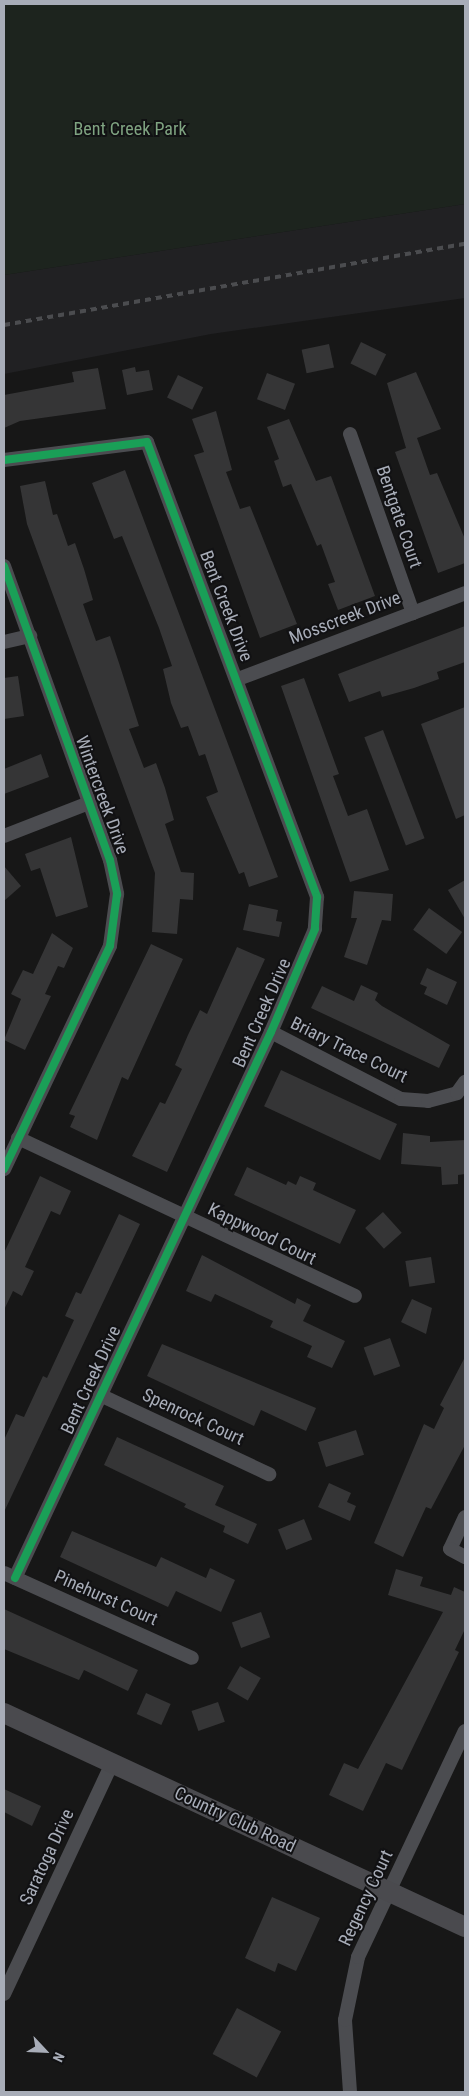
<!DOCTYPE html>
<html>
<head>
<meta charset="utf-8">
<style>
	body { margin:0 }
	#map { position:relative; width:469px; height:2096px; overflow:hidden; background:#171717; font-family:"Roboto Condensed",sans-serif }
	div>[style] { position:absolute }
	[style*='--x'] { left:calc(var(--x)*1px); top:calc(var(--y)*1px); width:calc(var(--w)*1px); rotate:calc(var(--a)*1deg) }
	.built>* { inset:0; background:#212123 }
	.green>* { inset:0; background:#1d241e }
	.building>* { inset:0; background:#353536; transform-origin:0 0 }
	.street>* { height:14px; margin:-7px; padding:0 7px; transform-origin:7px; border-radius:7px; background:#4b4c50 }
	.secondary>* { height:20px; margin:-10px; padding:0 10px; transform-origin:10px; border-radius:10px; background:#4a4a4e }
	.rail>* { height:4px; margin-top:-2px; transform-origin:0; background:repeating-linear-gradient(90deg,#4b4c4f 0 6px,transparent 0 11px) }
	.cycleway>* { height:8px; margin:-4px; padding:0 4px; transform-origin:4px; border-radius:4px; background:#1a9f57 }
	span { translate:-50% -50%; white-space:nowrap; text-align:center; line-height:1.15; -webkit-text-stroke:4px #111113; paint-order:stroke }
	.park-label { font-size:18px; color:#7fa381 }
	.street-label { font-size:18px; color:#a8adb8 }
	.frame { position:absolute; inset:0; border:5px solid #a8adb8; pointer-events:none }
	.north { position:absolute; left:20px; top:2026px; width:50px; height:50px; -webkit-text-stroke:4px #111113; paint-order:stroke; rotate:115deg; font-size:14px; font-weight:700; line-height:20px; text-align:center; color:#a8adb8 }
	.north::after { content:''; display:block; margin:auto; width:18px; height:22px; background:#a8adb8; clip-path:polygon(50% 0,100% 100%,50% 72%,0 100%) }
</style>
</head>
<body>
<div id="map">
	<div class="built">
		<div style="clip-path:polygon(465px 204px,465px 298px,211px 334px,4px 374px,4px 275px)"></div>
	</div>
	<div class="green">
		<div style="clip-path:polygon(4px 4px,465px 4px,465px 204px,4px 275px)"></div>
	</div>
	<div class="building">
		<div style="left:361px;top:342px;width:28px;height:24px;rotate:26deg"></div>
		<div style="left:329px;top:344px;width:24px;height:28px;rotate:78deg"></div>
		<div style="clip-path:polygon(135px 367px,136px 372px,149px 370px,153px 390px,127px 395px,122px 370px)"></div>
		<div style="clip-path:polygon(98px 368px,106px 409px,20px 421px,4px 428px,4px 395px,74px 382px,72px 372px)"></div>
		<div style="clip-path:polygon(416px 372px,441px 429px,417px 438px,430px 475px,437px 473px,465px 539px,465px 563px,438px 573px,395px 452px,406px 448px,387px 383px)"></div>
		<div style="left:267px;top:373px;width:30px;height:28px;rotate:21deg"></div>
		<div style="left:178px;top:375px;width:28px;height:25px;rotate:26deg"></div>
		<div style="clip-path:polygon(216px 411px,232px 470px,226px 472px,240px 509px,250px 506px,297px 624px,260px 638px,194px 455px,204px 452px,192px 419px)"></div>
		<div style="clip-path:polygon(289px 419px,316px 481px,331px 476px,375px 596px,338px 610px,328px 584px,335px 582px,321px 544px,317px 546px,291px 484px,283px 487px,274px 461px,279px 459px,267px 427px)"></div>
		<div style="clip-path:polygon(125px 470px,278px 877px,249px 887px,244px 872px,239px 874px,206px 797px,218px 792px,205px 754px,199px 756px,188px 726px,181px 728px,171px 703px,163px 669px,172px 666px,159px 628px,122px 536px,114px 539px,92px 483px)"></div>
		<div style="clip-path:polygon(45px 481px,53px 515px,57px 514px,68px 546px,75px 543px,84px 569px,93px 600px,83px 604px,96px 641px,110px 636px,119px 663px,139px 726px,129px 729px,144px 768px,156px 763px,165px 788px,174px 820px,165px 824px,181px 872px,194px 873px,193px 900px,180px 899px,177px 934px,152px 932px,155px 873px,27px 524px,20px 486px)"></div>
		<div style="clip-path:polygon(465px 626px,465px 662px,437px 672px,439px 679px,414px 688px,382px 697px,380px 691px,349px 702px,338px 674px)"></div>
		<div style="clip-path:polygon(18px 676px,24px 716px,4px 719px,4px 678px)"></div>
		<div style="clip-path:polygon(304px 678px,339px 774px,333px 776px,348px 816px,367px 809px,389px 870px,350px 882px,281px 686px)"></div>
		<div style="clip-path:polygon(465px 707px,465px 815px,456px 819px,421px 724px)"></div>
		<div style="left:383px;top:730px;width:116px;height:20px;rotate:69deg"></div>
		<div style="clip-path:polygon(41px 754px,49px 777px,4px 794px,4px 769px)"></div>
		<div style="clip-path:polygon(71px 837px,88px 907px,56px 917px,40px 868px,31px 871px,25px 854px)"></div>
		<div style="clip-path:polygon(4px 866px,21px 886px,4px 901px)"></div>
		<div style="clip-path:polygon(465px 880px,465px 919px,448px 890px)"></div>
		<div style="clip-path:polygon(354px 891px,393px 894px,391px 921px,382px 920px,367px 965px,344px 957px,357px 918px,351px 918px)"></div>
		<div style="clip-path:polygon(249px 904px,278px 910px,276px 921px,282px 922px,279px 937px,243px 930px)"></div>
		<div style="left:429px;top:908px;width:41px;height:27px;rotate:36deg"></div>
		<div style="clip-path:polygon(52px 933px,73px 948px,64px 968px,58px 966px,45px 994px,51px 996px,25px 1050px,4px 1040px,21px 999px,11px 994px,23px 970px,33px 974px)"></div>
		<div style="clip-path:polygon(151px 944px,183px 959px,128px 1080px,122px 1077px,97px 1140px,70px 1127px,75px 1116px,69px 1114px)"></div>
		<div style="clip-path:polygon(237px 947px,265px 959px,167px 1172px,132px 1156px,160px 1102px,165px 1104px,182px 1069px,175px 1065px,188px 1035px,200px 1010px,207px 1014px)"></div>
		<div style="clip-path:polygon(427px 968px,457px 982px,447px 1005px,424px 994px,427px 987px,420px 984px)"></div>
		<div style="clip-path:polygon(361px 985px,378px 993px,375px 1000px,382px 1006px,450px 1045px,439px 1068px,311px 1008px,322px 986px,354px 1001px)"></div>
		<div style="left:281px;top:1070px;width:128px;height:40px;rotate:25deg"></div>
		<div style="clip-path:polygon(403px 1133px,430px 1136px,430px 1142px,465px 1140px,465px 1174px,458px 1175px,458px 1184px,442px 1185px,441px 1167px,401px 1164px)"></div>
		<div style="clip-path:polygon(247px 1167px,286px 1185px,288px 1181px,296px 1185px,300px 1176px,316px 1183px,313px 1190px,356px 1210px,340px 1244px,234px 1195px)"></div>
		<div style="clip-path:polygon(40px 1176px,71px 1191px,60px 1215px,51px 1211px,25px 1267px,34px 1271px,22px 1296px,13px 1291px,4px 1310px,4px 1253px)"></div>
		<div style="left:383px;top:1212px;width:28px;height:24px;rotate:48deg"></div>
		<div style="clip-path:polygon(119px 1214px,140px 1224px,4px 1512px,4px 1440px,16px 1414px,24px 1417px,43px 1376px,47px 1378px,74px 1320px,65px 1316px,76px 1292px,81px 1294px)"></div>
		<div style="clip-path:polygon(202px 1255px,295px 1304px,297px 1298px,311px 1305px,303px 1321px,345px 1341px,332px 1368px,307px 1357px,312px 1346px,270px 1327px,273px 1321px,215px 1294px,211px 1302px,186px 1291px)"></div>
		<div style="left:431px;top:1257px;width:26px;height:26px;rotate:81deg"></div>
		<div style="clip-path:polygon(412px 1299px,432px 1308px,426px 1334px,401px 1322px)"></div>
		<div style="left:390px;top:1338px;width:30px;height:28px;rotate:70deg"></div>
		<div style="clip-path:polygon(162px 1344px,316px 1408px,306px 1431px,261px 1410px,254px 1426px,147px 1376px)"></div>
		<div style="clip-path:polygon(465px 1357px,465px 1445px,431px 1509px,426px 1507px,403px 1557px,374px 1543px,424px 1424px,434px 1429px,444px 1408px,440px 1405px)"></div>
		<div style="left:356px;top:1430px;width:26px;height:40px;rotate:72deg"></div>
		<div style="clip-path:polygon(117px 1437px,224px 1486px,215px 1505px,257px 1524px,248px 1544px,223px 1532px,225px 1526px,184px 1507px,186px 1504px,104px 1465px)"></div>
		<div style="clip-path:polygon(329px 1483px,351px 1493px,347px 1502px,356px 1506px,350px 1521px,318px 1507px)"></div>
		<div style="left:304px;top:1519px;width:22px;height:28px;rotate:68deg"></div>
		<div style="clip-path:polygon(72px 1531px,156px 1567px,161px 1557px,206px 1578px,210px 1568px,235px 1580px,221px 1612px,176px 1591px,168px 1607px,60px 1557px)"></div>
		<div style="clip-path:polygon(396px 1569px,423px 1577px,420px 1586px,451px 1595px,454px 1587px,465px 1592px,465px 1629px,455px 1650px,459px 1652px,402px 1770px,386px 1763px,363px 1811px,329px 1795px,344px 1763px,358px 1769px,443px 1612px,388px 1595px)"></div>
		<div style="clip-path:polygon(4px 1609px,138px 1670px,128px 1691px,84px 1670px,79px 1680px,4px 1649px)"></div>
		<div style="left:261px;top:1612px;width:27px;height:31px;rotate:70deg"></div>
		<div style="left:240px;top:1666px;width:24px;height:26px;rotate:30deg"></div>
		<div style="left:146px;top:1693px;width:27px;height:23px;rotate:24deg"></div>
		<div style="left:218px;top:1702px;width:21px;height:28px;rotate:71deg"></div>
		<div style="clip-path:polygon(4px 1789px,41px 1806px,32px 1826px,4px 1812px)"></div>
		<div style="clip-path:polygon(272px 1897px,320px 1918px,296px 1971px,278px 1963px,275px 1972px,245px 1958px)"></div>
		<div style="left:237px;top:2008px;width:50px;height:52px;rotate:28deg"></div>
	</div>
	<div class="street">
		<div style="--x:350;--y:434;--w:190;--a:70.6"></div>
		<div style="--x:4;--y:460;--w:144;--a:-7.2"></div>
		<div style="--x:147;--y:442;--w:486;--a:69.5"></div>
		<div style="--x:317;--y:897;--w:32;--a:94"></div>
		<div style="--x:315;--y:929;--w:112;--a:113.1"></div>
		<div style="--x:271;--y:1032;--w:603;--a:115.12"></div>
		<div style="--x:4;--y:566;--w:313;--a:70.2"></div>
		<div style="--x:110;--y:860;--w:35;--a:78"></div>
		<div style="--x:117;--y:894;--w:52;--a:97.7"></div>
		<div style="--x:110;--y:946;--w:247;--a:115.4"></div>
		<div style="--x:4;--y:642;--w:27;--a:-13"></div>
		<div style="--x:238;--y:679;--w:243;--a:-20.7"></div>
		<div style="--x:4;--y:836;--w:91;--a:-21.2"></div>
		<div style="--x:271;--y:1032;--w:146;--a:27.3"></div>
		<div style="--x:401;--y:1099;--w:27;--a:4"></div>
		<div style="--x:428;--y:1101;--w:30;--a:-15"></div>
		<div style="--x:457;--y:1093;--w:14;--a:-54"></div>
		<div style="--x:18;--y:1138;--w:372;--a:25.1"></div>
		<div style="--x:100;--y:1395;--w:187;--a:25.1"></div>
		<div style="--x:465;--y:1517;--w:35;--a:115"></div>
		<div style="--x:450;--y:1549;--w:17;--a:28"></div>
		<div style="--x:4;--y:1573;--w:206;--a:24.3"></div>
		<div style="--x:4;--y:1994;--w:255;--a:-64.9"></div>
		<div style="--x:350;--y:2092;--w:72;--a:-94"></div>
		<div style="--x:345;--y:2020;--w:64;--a:-78.3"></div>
		<div style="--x:358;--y:1957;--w:250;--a:-64.7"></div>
	</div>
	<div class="secondary">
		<div style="--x:4;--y:1713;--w:508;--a:24.9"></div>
	</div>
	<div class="rail">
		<div style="--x:4;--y:325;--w:468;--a:-10"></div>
	</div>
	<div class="cycleway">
		<div style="--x:4;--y:460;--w:144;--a:-7.2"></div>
		<div style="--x:147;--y:442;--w:486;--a:69.5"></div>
		<div style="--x:317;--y:897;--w:32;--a:94"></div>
		<div style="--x:315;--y:929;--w:112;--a:113.1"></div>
		<div style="--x:271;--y:1032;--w:603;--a:115.12"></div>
		<div style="--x:4;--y:566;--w:313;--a:70.2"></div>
		<div style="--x:110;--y:860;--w:35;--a:78"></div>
		<div style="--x:117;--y:894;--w:52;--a:97.7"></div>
		<div style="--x:110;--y:946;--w:247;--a:115.4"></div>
	</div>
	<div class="park-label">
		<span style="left:130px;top:129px">Bent Creek Park</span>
	</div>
	<div class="street-label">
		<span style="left:399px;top:517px;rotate:71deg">Bentgate Court</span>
		<span style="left:226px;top:606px;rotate:69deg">Bent Creek Drive</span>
		<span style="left:345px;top:618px;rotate:-21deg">Mosscreek Drive</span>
		<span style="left:102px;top:795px;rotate:70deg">Wintercreek Drive</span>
		<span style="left:262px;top:1013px;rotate:-66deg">Bent Creek Drive</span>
		<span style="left:349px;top:1050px;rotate:26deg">Briary Trace Court</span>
		<span style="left:262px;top:1234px;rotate:26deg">Kappwood Court</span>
		<span style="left:91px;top:1380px;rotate:-65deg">Bent Creek Drive</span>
		<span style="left:193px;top:1417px;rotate:25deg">Spenrock Court</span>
		<span style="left:106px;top:1598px;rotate:24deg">Pinehurst Court</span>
		<span style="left:235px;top:1820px;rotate:25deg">Country Club Road</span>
		<span style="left:47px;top:1857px;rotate:-65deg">Saratoga Drive</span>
		<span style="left:366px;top:1898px;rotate:-65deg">Regency Court</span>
	</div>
	<div class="frame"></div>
	<div class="north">N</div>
</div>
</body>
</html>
